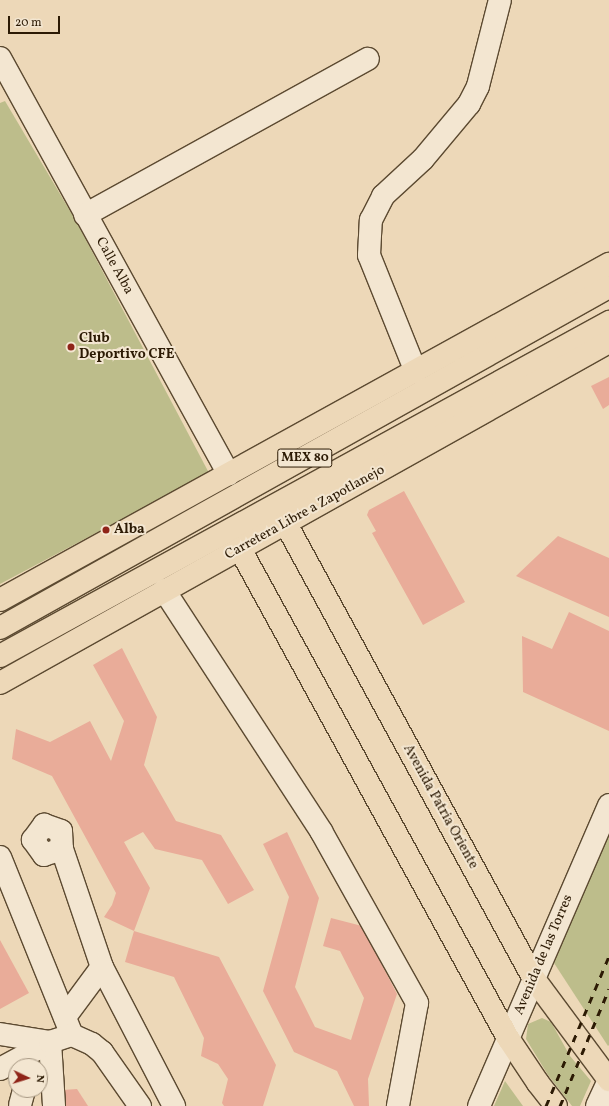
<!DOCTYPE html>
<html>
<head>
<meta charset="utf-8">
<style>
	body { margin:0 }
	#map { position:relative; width:609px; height:1106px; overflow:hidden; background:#edd8b8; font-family:Vollkorn,serif }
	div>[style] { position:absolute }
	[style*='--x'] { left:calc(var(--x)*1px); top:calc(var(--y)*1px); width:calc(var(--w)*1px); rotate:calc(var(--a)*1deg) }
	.green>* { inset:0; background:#bdbd8b }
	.building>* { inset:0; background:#e9ac99 }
	.roads { filter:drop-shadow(1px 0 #5c4a31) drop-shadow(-1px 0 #5c4a31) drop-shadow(0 1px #5c4a31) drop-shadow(0 -1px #5c4a31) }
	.minor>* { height:22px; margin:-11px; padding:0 11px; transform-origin:11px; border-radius:11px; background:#f3e6d1 }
	.major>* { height:22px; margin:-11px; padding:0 11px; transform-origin:11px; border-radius:11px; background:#edd8b8 }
	.rail>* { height:3px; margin-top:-1.5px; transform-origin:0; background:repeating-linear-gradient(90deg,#2c1a04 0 7px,transparent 0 14px) }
	.dots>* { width:11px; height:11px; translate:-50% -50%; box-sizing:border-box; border:2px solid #f3e6d1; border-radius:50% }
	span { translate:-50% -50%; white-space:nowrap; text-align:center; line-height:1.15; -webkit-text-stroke:4px #f3e6d1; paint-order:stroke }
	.shield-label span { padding:1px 3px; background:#f3e6d1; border:1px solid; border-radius:3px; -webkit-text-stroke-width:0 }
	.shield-label { font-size:13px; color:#2c1a04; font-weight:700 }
	.street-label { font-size:14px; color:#2c1a04 }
	.poi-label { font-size:14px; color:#2c1a04; font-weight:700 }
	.left { translate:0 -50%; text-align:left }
	.north { position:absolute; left:8px; top:1058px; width:40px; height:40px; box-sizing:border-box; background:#f3e6d1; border:1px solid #a3947f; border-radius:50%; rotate:94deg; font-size:11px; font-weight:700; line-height:16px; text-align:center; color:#2c1a04 }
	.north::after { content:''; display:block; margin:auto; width:14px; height:18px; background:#8f2418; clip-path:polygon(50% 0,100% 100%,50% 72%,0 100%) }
	.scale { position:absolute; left:8px; top:16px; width:52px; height:18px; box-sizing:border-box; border:2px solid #2c1a04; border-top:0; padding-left:5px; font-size:12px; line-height:14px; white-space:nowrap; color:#2c1a04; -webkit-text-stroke:3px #f3e6d1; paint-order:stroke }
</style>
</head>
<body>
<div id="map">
	<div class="green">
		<div style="clip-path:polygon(5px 101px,76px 221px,209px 473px,0 584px,0 103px)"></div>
		<div style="clip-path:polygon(609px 833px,609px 1045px,608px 1046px,554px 963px)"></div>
		<div style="clip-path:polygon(542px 1018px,551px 1022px,570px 1056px,591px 1081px,580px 1106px,572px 1106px,548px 1075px,526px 1039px,528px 1024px)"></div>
		<div style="clip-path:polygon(505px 1081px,523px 1106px,494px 1106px)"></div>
	</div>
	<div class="building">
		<div style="clip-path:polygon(609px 377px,609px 405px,603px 409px,591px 386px)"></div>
		<div style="clip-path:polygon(404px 491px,465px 602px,423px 625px,372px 533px,376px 531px,367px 515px,369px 510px)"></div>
		<div style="clip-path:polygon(558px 536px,609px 558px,609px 617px,516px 576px)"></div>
		<div style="clip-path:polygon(569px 612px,609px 631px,609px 731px,523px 692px,522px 636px,552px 649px)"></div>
		<div style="clip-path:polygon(122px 648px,157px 717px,144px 765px,176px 821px,221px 835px,254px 890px,228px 904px,202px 860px,155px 849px,143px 832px,124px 842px,150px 888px,134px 931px,104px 917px,112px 905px,116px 893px,52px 776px,12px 759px,16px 729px,50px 742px,90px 721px,111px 761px,124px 721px,93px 665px)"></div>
		<div style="clip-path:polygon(287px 832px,319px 898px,295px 987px,315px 1027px,351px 1040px,364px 998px,340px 951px,323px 946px,331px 918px,362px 926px,397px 994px,368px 1079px,369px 1106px,354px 1106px,337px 1071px,294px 1052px,263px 991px,289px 897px,263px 844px)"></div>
		<div style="clip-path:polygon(134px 931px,219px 957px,276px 1065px,263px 1106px,224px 1106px,222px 1103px,228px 1079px,218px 1064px,201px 1056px,204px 1038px,174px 977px,125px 962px)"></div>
		<div style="clip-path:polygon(0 940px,29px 993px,0 1009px)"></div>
		<div style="clip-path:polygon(77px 1089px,88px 1106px,64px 1106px,63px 1090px)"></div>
	</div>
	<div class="roads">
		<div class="minor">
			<div style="--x:0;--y:58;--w:475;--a:61.2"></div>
			<div style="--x:85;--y:215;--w:323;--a:-28.9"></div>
			<div style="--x:416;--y:372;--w:126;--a:-111.9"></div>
			<div style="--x:369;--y:255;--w:35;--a:-87"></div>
			<div style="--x:371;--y:220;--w:27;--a:-63"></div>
			<div style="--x:383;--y:196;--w:54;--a:-42.8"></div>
			<div style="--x:423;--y:159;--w:72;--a:-50.1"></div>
			<div style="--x:469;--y:104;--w:20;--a:-63"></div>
			<div style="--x:478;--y:86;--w:89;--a:-75.7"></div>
			<div style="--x:164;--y:590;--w:288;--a:56.9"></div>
			<div style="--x:321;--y:831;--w:197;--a:60.8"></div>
			<div style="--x:417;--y:1003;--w:105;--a:100.5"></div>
			<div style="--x:62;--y:849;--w:19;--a:162"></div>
			<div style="--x:44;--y:855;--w:19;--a:-126"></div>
			<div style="--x:33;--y:840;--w:19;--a:-54"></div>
			<div style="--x:44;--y:825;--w:18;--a:19"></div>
			<div style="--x:61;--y:831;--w:18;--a:87"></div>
			<div style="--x:62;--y:849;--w:125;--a:71.3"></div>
			<div style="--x:102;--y:967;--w:157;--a:62.6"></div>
			<div style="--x:0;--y:857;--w:192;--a:68"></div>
			<div style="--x:65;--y:1017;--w:62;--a:-53.5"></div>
			<div style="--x:0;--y:1034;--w:51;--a:9.1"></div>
			<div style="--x:50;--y:1042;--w:64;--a:86.4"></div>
			<div style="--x:0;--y:1069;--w:57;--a:-28.4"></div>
			<div style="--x:50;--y:1042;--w:23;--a:-18"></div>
			<div style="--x:72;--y:1035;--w:22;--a:24"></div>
			<div style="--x:92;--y:1044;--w:13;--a:39"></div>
			<div style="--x:102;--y:1052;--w:66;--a:54.9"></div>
			<div style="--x:20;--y:1105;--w:16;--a:-75"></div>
			<div style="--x:479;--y:1106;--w:328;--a:-66.6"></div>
			<div style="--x:597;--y:1106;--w:29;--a:-65"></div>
		</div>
		<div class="major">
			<div style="--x:286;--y:524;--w:518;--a:61.41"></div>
			<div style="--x:534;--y:979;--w:126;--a:53.4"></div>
			<div style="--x:240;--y:549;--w:558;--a:61.27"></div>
			<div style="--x:508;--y:1038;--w:54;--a:56.3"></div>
			<div style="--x:538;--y:1083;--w:29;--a:52"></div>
			<div style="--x:0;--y:600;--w:696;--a:-28.89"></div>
			<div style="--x:0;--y:628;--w:698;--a:-29.25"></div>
			<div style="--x:0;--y:656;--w:695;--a:-28.74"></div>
			<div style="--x:0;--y:683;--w:698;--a:-29.25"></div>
		</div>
	</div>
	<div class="rail">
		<div style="--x:546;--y:1106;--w:163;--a:-67.2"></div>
		<div style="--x:560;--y:1106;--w:127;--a:-67.3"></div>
	</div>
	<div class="dots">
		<div style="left:71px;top:347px;background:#8f2418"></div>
		<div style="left:106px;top:530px;background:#8f2418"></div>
	</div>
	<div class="shield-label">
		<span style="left:305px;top:458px">MEX 80</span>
	</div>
	<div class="street-label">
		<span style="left:114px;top:266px;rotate:61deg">Calle Alba</span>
		<span style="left:305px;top:513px;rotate:-29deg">Carretera Libre a Zapotlanejo</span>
		<span style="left:440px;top:807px;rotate:61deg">Avenida Patria Oriente</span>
		<span style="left:544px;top:955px;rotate:-67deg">Avenida de las Torres</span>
	</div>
	<div class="poi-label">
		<span class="left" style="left:79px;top:347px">Club<br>Deportivo CFE</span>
		<span class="left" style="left:114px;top:530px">Alba</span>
	</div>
	<div class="north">N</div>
	<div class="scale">20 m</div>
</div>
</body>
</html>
